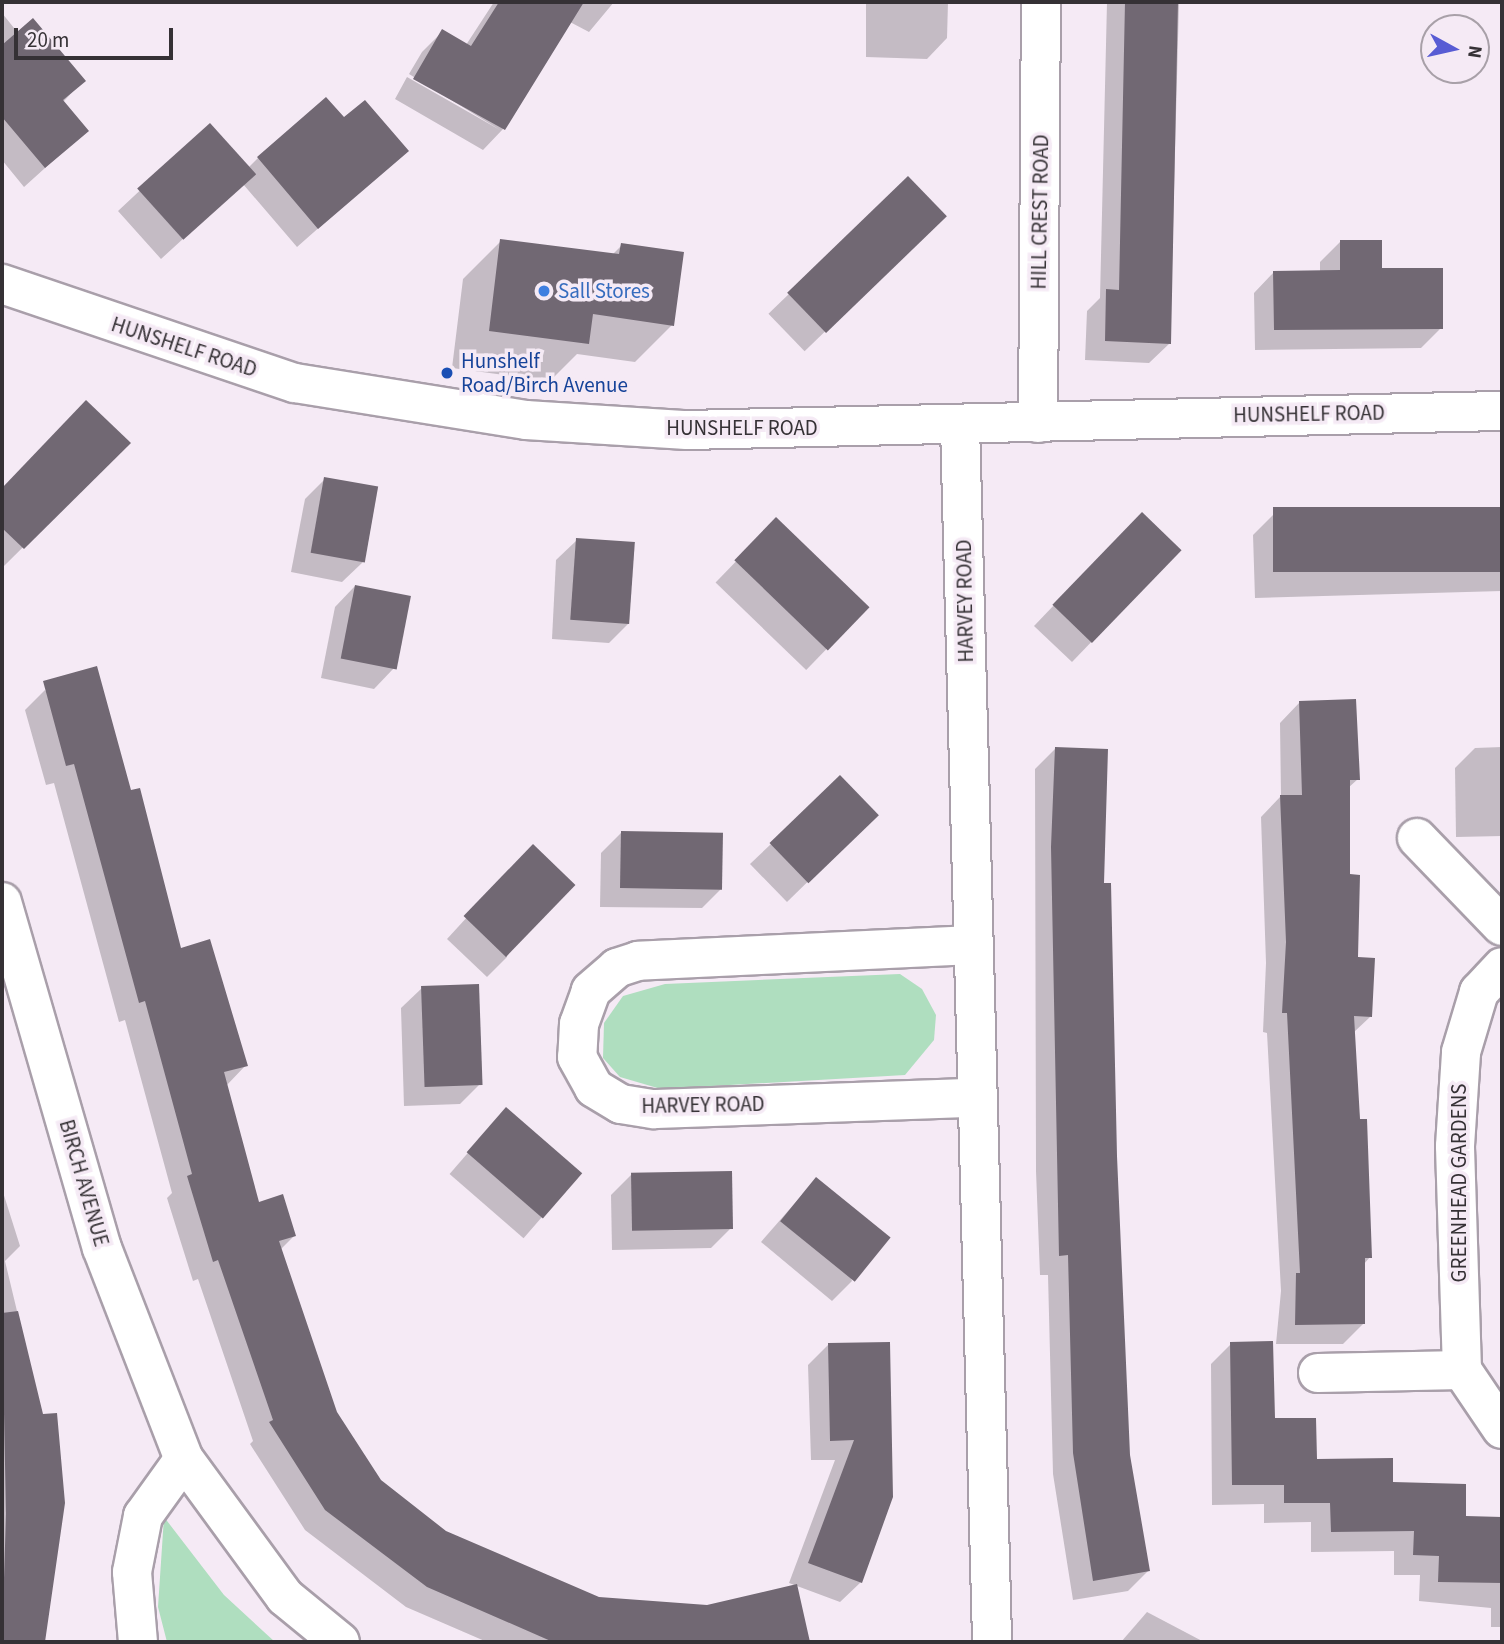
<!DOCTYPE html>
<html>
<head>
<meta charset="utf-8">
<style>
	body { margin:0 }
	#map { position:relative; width:1504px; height:1644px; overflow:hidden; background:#f5eaf5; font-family:"Source Sans 3",sans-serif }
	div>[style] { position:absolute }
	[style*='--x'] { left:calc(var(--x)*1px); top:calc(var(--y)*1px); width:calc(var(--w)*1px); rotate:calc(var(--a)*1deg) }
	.green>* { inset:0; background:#afdebf }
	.shadow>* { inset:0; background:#0003; transform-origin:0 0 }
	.building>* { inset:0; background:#716873; transform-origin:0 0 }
	.roads { filter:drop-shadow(2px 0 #a99faa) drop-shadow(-2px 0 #a99faa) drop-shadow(0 2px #a99faa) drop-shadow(0 -2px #a99faa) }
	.minor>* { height:38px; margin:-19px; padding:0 19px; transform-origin:19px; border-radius:19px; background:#fff }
	.dots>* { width:19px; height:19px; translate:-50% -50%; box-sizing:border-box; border:4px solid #f5eaf5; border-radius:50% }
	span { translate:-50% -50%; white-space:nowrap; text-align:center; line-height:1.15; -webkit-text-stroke:7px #f5eaf5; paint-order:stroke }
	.street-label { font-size:21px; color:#353135 }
	.shop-label { font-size:21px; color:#366cbe }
	.left { translate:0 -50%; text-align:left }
	.transit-label { font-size:21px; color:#164399 }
	.frame { position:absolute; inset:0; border:4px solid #353135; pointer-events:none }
	.north { position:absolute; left:1420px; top:14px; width:70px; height:70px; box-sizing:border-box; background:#f5eaf5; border:2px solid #a8a0a8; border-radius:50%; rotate:98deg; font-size:19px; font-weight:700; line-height:28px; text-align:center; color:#353135 }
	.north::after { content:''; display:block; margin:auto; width:24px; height:32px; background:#585cd4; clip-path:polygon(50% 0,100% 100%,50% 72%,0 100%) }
	.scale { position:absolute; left:14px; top:28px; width:159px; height:32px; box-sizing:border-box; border:4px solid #353135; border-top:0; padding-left:9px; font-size:21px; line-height:24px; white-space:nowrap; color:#353135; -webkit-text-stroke:5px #f5eaf5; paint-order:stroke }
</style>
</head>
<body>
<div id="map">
	<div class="green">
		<div style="clip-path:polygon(900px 974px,922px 989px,936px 1015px,934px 1040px,905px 1075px,661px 1089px,620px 1077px,603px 1058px,604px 1023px,623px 996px,665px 984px)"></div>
		<div style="clip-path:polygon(164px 1517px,224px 1595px,275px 1642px,167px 1642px,158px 1607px)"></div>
	</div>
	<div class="shadow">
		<div style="clip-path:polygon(494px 2px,614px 2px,589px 32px,570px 22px,503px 129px,483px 150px,395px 99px,407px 77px,500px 130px,409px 74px,422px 52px,442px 32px,466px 45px)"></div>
		<div style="clip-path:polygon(866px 2px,948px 2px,947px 38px,927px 59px,866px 57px)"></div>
		<div style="clip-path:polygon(1107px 2px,1179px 2px,1170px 343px,1149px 363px,1085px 360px,1087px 311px,1100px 298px)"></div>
		<div style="clip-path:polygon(2px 13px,18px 33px,83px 81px,63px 102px,86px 131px,24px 187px,2px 160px)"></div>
		<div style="clip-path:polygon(210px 125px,248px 168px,258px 158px,399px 157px,297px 247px,243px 184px,161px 259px,118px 211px)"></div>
		<div style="left:908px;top:179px;width:52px;height:194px;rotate:46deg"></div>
		<div style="clip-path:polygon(501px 241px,612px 255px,622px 245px,672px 325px,635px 362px,577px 354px,550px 381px,452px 368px,463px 279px)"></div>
		<div style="clip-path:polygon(1340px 242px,1380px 270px,1441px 328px,1421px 348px,1255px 350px,1254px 293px,1274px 272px,1320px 272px,1320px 262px)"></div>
		<div style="clip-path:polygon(66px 422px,128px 443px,2px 568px,2px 489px)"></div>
		<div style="clip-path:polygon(325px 479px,363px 562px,342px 582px,291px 572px,305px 499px)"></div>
		<div style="clip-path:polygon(1502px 509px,1502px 591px,1255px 598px,1253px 535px,1273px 515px)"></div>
		<div style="left:776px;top:520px;width:126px;height:87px;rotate:44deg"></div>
		<div style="clip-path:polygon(1122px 534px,1180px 550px,1072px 662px,1034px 626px)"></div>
		<div style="clip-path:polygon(577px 540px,629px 623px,609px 643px,552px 639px,556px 560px)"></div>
		<div style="clip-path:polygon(355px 586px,394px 668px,374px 689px,321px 678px,335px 607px)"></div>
		<div style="clip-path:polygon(45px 690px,130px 793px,179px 951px,246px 1065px,226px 1086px,258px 1204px,294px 1236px,280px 1250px,336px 1413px,380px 1482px,445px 1532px,598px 1599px,707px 1607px,795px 1586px,808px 1642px,487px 1642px,406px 1607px,305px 1530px,250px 1444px,253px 1441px,198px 1279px,193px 1281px,167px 1198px,172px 1193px,125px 1020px,119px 1022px,54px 783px,46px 785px,25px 710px)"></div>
		<div style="clip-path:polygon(1300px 702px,1358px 779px,1348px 788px,1348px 876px,1356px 959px,1370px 1017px,1353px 1033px,1370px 1257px,1364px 1264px,1363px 1324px,1343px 1344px,1276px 1344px,1281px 1291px,1267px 1033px,1263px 1032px,1266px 963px,1261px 817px,1281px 796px,1280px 723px)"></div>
		<div style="clip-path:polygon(1502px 747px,1502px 836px,1456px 837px,1455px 768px,1475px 748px)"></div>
		<div style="clip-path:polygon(1055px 749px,1115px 1156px,1129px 1456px,1148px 1571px,1128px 1591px,1073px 1600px,1053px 1474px,1048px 1275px,1040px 1275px,1036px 1171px,1035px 769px)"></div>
		<div style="clip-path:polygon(876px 815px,787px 902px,750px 864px,771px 844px)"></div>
		<div style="clip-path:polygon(621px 833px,722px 888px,702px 908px,600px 907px,601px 853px)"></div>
		<div style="clip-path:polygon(513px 867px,507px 957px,487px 977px,447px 939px)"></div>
		<div style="clip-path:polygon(422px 988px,480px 1084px,460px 1104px,404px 1106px,401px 1008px)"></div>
		<div style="left:506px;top:1109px;width:98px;height:86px;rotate:41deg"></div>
		<div style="clip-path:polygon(632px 1174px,731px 1228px,711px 1248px,612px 1250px,611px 1195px)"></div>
		<div style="clip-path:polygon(816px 1179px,852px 1281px,832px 1301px,761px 1242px)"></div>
		<div style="clip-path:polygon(2px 1189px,20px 1246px,5px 1261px,63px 1503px,43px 1642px,2px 1642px)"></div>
		<div style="clip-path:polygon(888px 1344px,861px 1582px,840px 1602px,789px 1583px,835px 1460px,811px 1460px,808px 1365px,828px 1345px)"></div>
		<div style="clip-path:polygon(1231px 1344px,1273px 1420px,1315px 1461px,1391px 1484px,1464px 1518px,1502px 1518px,1502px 1627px,1491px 1627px,1491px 1608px,1419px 1601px,1420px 1575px,1394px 1575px,1394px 1551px,1311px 1552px,1311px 1522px,1264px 1523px,1264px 1504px,1212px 1505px,1211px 1364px)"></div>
		<div style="clip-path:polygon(1147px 1612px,1204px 1642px,1121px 1642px)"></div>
	</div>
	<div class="building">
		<div style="clip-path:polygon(499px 2px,584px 2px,505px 130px,413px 79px,442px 29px,471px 46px)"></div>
		<div style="clip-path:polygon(1125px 2px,1178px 2px,1171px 344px,1105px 341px,1106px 289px,1119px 290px)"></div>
		<div style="clip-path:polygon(33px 18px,86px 81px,63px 100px,89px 131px,45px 168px,2px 117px,2px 45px)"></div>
		<div style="clip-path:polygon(326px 97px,344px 117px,365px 100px,409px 151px,318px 229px,257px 157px)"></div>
		<div style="left:210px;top:123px;width:69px;height:98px;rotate:48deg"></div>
		<div style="left:908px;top:176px;width:56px;height:168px;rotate:46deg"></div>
		<div style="clip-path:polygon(500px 239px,619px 254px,621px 243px,684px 252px,674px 326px,593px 314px,589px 344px,489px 331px)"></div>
		<div style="clip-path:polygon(1340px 240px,1382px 240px,1382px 268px,1443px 268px,1443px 329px,1274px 330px,1273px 271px,1340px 270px)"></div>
		<div style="clip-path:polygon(86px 400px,131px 443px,24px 549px,2px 528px,2px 488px)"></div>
		<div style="left:324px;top:477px;width:55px;height:77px;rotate:10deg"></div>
		<div style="left:1502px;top:507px;width:65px;height:229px;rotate:90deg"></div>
		<div style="left:1142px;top:512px;width:55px;height:129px;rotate:44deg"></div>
		<div style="left:776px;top:517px;width:130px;height:60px;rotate:44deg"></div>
		<div style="left:576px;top:538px;width:59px;height:82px;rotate:4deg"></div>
		<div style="left:355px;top:585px;width:57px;height:75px;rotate:11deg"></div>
		<div style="clip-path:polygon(97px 666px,131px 790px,140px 788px,181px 948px,210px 939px,248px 1066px,224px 1072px,259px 1202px,283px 1194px,296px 1236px,279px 1241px,337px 1412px,381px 1480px,446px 1531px,599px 1597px,707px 1605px,797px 1584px,810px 1642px,553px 1642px,427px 1587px,325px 1510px,269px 1422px,273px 1420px,218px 1260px,213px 1262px,187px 1176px,192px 1174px,145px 1001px,139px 1003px,74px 764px,66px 766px,43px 681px)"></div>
		<div style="clip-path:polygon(1356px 699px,1360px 780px,1350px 780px,1350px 874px,1360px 875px,1358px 957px,1375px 958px,1372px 1017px,1354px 1016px,1360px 1119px,1367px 1119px,1372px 1258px,1365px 1258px,1365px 1324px,1295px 1325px,1296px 1273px,1300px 1273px,1287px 1013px,1282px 1013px,1286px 942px,1280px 795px,1302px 795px,1299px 701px)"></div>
		<div style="clip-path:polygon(1055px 747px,1108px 749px,1104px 883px,1111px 883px,1117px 1156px,1130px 1455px,1150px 1571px,1093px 1581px,1073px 1453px,1068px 1255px,1059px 1256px,1051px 847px)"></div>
		<div style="left:840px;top:775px;width:56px;height:98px;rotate:46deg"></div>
		<div style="left:621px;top:831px;width:102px;height:57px;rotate:1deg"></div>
		<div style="left:533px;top:844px;width:59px;height:100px;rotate:44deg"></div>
		<div style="left:479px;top:984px;width:101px;height:58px;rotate:88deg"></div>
		<div style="left:506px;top:1107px;width:101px;height:60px;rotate:41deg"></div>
		<div style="left:732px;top:1171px;width:58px;height:101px;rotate:89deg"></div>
		<div style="left:816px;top:1177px;width:96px;height:57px;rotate:39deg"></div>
		<div style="clip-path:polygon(18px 1311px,43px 1414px,57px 1413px,65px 1503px,45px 1642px,2px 1642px,6px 1514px,2px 1313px)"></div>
		<div style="clip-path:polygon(1273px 1341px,1275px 1418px,1316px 1418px,1317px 1459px,1393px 1458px,1393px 1482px,1466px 1484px,1466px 1516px,1502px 1517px,1502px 1583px,1438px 1582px,1439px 1556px,1413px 1555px,1414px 1531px,1331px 1532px,1330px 1503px,1284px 1503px,1284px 1485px,1232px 1485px,1230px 1342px)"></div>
		<div style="clip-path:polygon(890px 1342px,893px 1497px,862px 1583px,808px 1563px,854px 1440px,830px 1441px,828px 1343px)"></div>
	</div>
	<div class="roads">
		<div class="minor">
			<div style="--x:2;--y:284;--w:309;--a:18.7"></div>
			<div style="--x:295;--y:383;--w:234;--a:9.1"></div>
			<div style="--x:526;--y:420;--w:161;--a:3.6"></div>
			<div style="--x:687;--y:430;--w:815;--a:-1.34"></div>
			<div style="--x:1038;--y:423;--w:421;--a:-89.6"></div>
			<div style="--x:960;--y:425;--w:1217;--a:88.49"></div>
			<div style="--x:1417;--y:838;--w:122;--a:46"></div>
			<div style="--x:2;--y:902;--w:360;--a:73.9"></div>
			<div style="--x:102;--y:1248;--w:226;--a:68.8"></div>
			<div style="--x:184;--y:1459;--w:171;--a:53.8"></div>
			<div style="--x:285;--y:1597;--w:71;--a:39.3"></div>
			<div style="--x:973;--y:945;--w:335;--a:177.3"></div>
			<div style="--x:638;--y:961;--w:22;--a:162"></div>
			<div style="--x:617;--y:968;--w:35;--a:139"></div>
			<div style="--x:591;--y:991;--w:35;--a:110"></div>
			<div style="--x:579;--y:1024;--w:33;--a:93"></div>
			<div style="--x:577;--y:1057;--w:35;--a:61"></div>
			<div style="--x:594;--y:1088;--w:31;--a:31"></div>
			<div style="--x:621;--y:1104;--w:33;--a:9"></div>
			<div style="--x:654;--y:1109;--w:322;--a:-2"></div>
			<div style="--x:1462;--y:1370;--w:224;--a:-91.8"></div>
			<div style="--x:1455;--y:1146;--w:94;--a:-86.3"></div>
			<div style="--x:1461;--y:1052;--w:63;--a:-73.3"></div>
			<div style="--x:1479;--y:992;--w:34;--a:-47"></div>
			<div style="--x:1318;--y:1373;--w:144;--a:-1.2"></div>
			<div style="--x:1462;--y:1370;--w:71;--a:55.9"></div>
			<div style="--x:138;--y:1642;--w:70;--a:-94.9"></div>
			<div style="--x:132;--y:1572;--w:57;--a:-78.9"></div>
			<div style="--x:143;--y:1516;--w:70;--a:-54.3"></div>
		</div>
	</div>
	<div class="dots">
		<div style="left:544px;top:291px;background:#3f7fe0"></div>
		<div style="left:447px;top:373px;background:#1a4fb4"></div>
	</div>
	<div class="street-label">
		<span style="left:1040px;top:212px;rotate:-89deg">HILL CREST ROAD</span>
		<span style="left:184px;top:347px;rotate:18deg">HUNSHELF ROAD</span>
		<span style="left:1309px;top:414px;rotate:-1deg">HUNSHELF ROAD</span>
		<span style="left:742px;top:428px">HUNSHELF ROAD</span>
		<span style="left:965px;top:601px;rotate:-91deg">HARVEY ROAD</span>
		<span style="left:703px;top:1105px;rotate:-1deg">HARVEY ROAD</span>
		<span style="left:84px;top:1183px;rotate:74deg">BIRCH AVENUE</span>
		<span style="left:1459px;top:1183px;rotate:-90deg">GREENHEAD GARDENS</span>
	</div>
	<div class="shop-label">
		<span class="left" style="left:558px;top:291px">Sall Stores</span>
	</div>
	<div class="transit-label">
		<span class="left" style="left:461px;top:373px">Hunshelf<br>Road/Birch Avenue</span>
	</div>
	<div class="frame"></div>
	<div class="north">N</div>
	<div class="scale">20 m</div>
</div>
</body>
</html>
